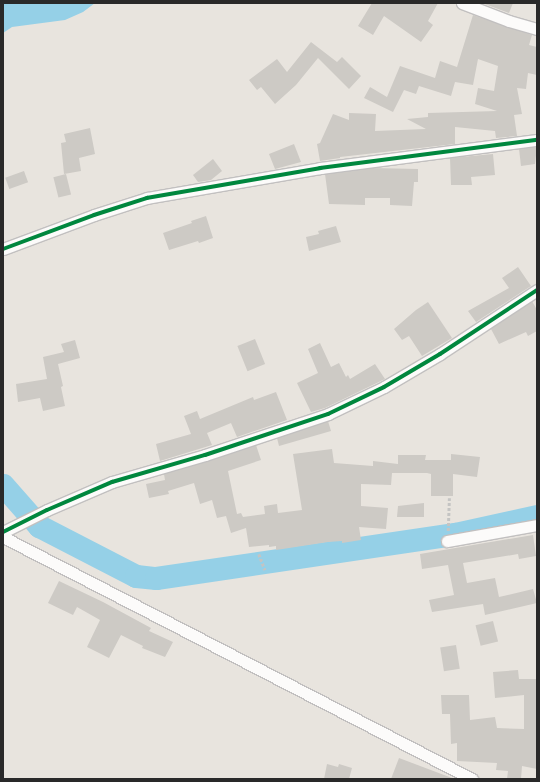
<!DOCTYPE html>
<html>
<head>
<meta charset="utf-8">
<style>
	body { margin:0 }
	#map { position:relative; width:540px; height:782px; overflow:hidden; background:#e8e4de; font-family:"Roboto Condensed",sans-serif }
	div>[style] { position:absolute }
	[style*='--x'] { left:calc(var(--x)*1px); top:calc(var(--y)*1px); width:calc(var(--w)*1px); rotate:calc(var(--a)*1deg) }
	.water>* { inset:0; background:#95d0e7 }
	.river>* { height:23px; margin:-11.5px; padding:0 11.5px; transform-origin:11.5px; border-radius:11.5px; background:#95d0e7 }
	.building>* { inset:0; background:#cdcac5; transform-origin:0 0 }
	.path>* { height:2.5px; margin-top:-1.25px; transform-origin:0; background:repeating-linear-gradient(90deg,#c4c4c3 0 3px,transparent 0 5px) }
	.roads { filter:drop-shadow(1px 0 #c2c0c0) drop-shadow(-1px 0 #c2c0c0) drop-shadow(0 1px #c2c0c0) drop-shadow(0 -1px #c2c0c0) }
	.minor>* { height:11px; margin:-5.5px; padding:0 5.5px; transform-origin:5.5px; border-radius:5.5px; background:#fcfbfa }
	.cycleway>* { height:4px; margin:-2px; padding:0 2px; transform-origin:2px; border-radius:2px; background:#00873e }
	span { translate:-50% -50%; white-space:nowrap; text-align:center; line-height:1.15; -webkit-text-stroke:4px #fff; paint-order:stroke }
	.frame { position:absolute; inset:0; border:4px solid #292929; pointer-events:none }
</style>
</head>
<body>
<div id="map">
	<div class="water">
		<div style="clip-path:polygon(3px 3px,95px 3px,83px 12px,65px 20px,12px 27px,3px 33px)"></div>
	</div>
	<div class="river">
		<div style="--x:3;--y:485;--w:55;--a:48.7"></div>
		<div style="--x:39;--y:526;--w:109;--a:27.3"></div>
		<div style="--x:136;--y:576;--w:20;--a:6"></div>
		<div style="--x:156;--y:578;--w:302;--a:-8.4"></div>
		<div style="--x:455;--y:534;--w:84;--a:-12.4"></div>
	</div>
	<div class="building">
		<div style="clip-path:polygon(372px 3px,438px 3px,428px 21px,433px 25px,421px 42px,384px 16px,373px 35px,358px 26px)"></div>
		<div style="clip-path:polygon(482px 3px,513px 3px,509px 13px)"></div>
		<div style="clip-path:polygon(473px 15px,532px 35px,529px 45px,537px 47px,537px 75px,528px 73px,526px 89px,517px 88px,522px 114px,514px 115px,517px 136px,496px 138px,495px 131px,455px 127px,455px 144px,340px 157px,340px 158px,320px 161px,317px 144px,320px 143px,333px 114px,349px 120px,349px 113px,376px 114px,375px 131px,426px 129px,407px 119px,428px 117px,428px 113px,497px 111px,475px 104px,478px 88px,494px 91px,498px 66px,478px 59px,473px 85px,455px 82px,451px 96px,419px 86px,416px 94px,404px 90px,393px 112px,364px 98px,370px 87px,387px 97px,400px 66px,435px 78px,440px 61px,457px 67px)"></div>
		<div style="clip-path:polygon(311px 42px,337px 62px,342px 57px,361px 76px,349px 89px,318px 58px,296px 85px,275px 104px,261px 87px,257px 90px,249px 80px,277px 59px,287px 72px)"></div>
		<div style="clip-path:polygon(90px 128px,95px 154px,79px 158px,81px 171px,64px 174px,61px 143px,66px 142px,64px 134px)"></div>
		<div style="clip-path:polygon(294px 144px,301px 162px,275px 169px,269px 154px)"></div>
		<div style="clip-path:polygon(537px 147px,535px 164px,521px 166px,519px 149px)"></div>
		<div style="clip-path:polygon(493px 154px,495px 175px,471px 177px,472px 185px,451px 185px,450px 158px)"></div>
		<div style="clip-path:polygon(213px 159px,222px 171px,211px 180px,198px 182px,193px 175px)"></div>
		<div style="clip-path:polygon(373px 168px,418px 169px,418px 182px,414px 182px,412px 206px,390px 205px,390px 198px,365px 198px,365px 205px,329px 204px,325px 174px)"></div>
		<div style="left:24px;top:171px;width:12px;height:20px;rotate:70deg"></div>
		<div style="left:66px;top:174px;width:21px;height:13px;rotate:76deg"></div>
		<div style="clip-path:polygon(206px 216px,213px 238px,199px 243px,198px 241px,169px 250px,163px 233px,192px 223px,191px 221px)"></div>
		<div style="clip-path:polygon(336px 226px,341px 242px,309px 251px,306px 237px,319px 234px,318px 231px)"></div>
		<div style="clip-path:polygon(518px 267px,531px 286px,476px 322px,468px 311px,509px 288px,502px 278px)"></div>
		<div style="clip-path:polygon(532px 301px,537px 310px,537px 331px,528px 336px,526px 332px,499px 344px,491px 329px)"></div>
		<div style="clip-path:polygon(428px 302px,452px 338px,422px 356px,409px 336px,402px 340px,394px 329px,416px 310px)"></div>
		<div style="left:255px;top:339px;width:27px;height:19px;rotate:68deg"></div>
		<div style="clip-path:polygon(75px 340px,80px 358px,58px 364px,63px 386px,61px 387px,65px 406px,43px 411px,40px 398px,18px 402px,16px 384px,47px 379px,43px 357px,64px 352px,61px 344px)"></div>
		<div style="clip-path:polygon(320px 343px,331px 367px,339px 363px,346px 377px,348px 375px,350px 379px,375px 364px,385px 379px,325px 408px,311px 412px,297px 383px,318px 373px,308px 349px)"></div>
		<div style="clip-path:polygon(276px 392px,287px 420px,237px 437px,231px 423px,207px 433px,212px 445px,160px 461px,156px 444px,191px 434px,184px 416px,197px 411px,200px 419px,253px 397px,254px 400px)"></div>
		<div style="clip-path:polygon(328px 421px,331px 431px,279px 446px,277px 438px)"></div>
		<div style="clip-path:polygon(256px 445px,261px 460px,228px 471px,237px 514px,241px 513px,243px 517px,265px 514px,264px 506px,277px 504px,278px 513px,302px 510px,293px 454px,332px 449px,334px 463px,373px 466px,373px 461px,398px 464px,398px 455px,426px 455px,425px 460px,451px 460px,451px 454px,480px 457px,477px 477px,453px 474px,453px 496px,431px 496px,431px 474px,427px 473px,392px 473px,391px 485px,361px 484px,361px 506px,388px 508px,386px 529px,359px 527px,361px 540px,342px 543px,342px 541px,328px 542px,276px 550px,276px 546px,269px 547px,269px 545px,249px 547px,246px 528px,231px 533px,226px 516px,217px 518px,212px 500px,200px 504px,194px 483px,168px 491px,169px 494px,149px 498px,146px 484px,165px 480px,164px 474px)"></div>
		<div style="clip-path:polygon(424px 503px,424px 517px,397px 517px,398px 506px)"></div>
		<div style="clip-path:polygon(533px 535px,536px 556px,519px 559px,518px 554px,463px 563px,467px 583px,495px 578px,499px 597px,533px 589px,537px 603px,485px 615px,483px 604px,432px 612px,429px 600px,454px 595px,448px 565px,422px 569px,420px 554px)"></div>
		<div style="clip-path:polygon(59px 581px,103px 602px,151px 628px,149px 631px,173px 642px,165px 657px,142px 648px,143px 646px,121px 635px,109px 658px,87px 647px,100px 620px,77px 607px,73px 615px,48px 603px)"></div>
		<div style="left:493px;top:621px;width:21px;height:18px;rotate:76deg"></div>
		<div style="left:456px;top:645px;width:24px;height:16px;rotate:81deg"></div>
		<div style="clip-path:polygon(518px 670px,519px 679px,537px 679px,537px 769px,522px 766px,521px 779px,507px 779px,508px 771px,496px 770px,497px 763px,457px 761px,457px 743px,451px 744px,450px 714px,442px 714px,441px 695px,469px 695px,470px 720px,495px 717px,497px 728px,524px 729px,524px 695px,495px 698px,493px 672px)"></div>
		<div style="clip-path:polygon(399px 758px,452px 778px,451px 779px,391px 779px)"></div>
		<div style="clip-path:polygon(327px 764px,338px 767px,339px 764px,352px 768px,349px 779px,324px 779px)"></div>
	</div>
	<div class="path">
		<div style="--x:448;--y:531;--w:33;--a:-88"></div>
		<div style="--x:259;--y:554;--w:17;--a:69"></div>
	</div>
	<div class="roads">
		<div class="minor">
			<div style="--x:462;--y:3;--w:50;--a:21"></div>
			<div style="--x:509;--y:21;--w:29;--a:16"></div>
			<div style="--x:3;--y:249;--w:97;--a:-20.5"></div>
			<div style="--x:94;--y:215;--w:56;--a:-17.8"></div>
			<div style="--x:147;--y:198;--w:176;--a:-9.8"></div>
			<div style="--x:320;--y:168;--w:219;--a:-7.4"></div>
			<div style="--x:3;--y:532;--w:49;--a:-26.6"></div>
			<div style="--x:47;--y:510;--w:71;--a:-23.3"></div>
			<div style="--x:112;--y:482;--w:97;--a:-16.2"></div>
			<div style="--x:205;--y:455;--w:130;--a:-18.4"></div>
			<div style="--x:328;--y:414;--w:62;--a:-25.7"></div>
			<div style="--x:384;--y:387;--w:65;--a:-30.5"></div>
			<div style="--x:440;--y:354;--w:116;--a:-33.4"></div>
			<div style="--x:3;--y:537;--w:528;--a:27.29"></div>
			<div style="--x:447;--y:541;--w:91;--a:-10.1"></div>
		</div>
	</div>
	<div class="cycleway">
		<div style="--x:3;--y:249;--w:97;--a:-20.5"></div>
		<div style="--x:94;--y:215;--w:56;--a:-17.8"></div>
		<div style="--x:147;--y:198;--w:176;--a:-9.8"></div>
		<div style="--x:320;--y:168;--w:219;--a:-7.4"></div>
		<div style="--x:3;--y:532;--w:49;--a:-26.6"></div>
		<div style="--x:47;--y:510;--w:71;--a:-23.3"></div>
		<div style="--x:112;--y:482;--w:97;--a:-16.2"></div>
		<div style="--x:205;--y:455;--w:130;--a:-18.4"></div>
		<div style="--x:328;--y:414;--w:62;--a:-25.7"></div>
		<div style="--x:384;--y:387;--w:65;--a:-30.5"></div>
		<div style="--x:440;--y:354;--w:116;--a:-33.4"></div>
	</div>
	<div class="frame"></div>
</div>
</body>
</html>
